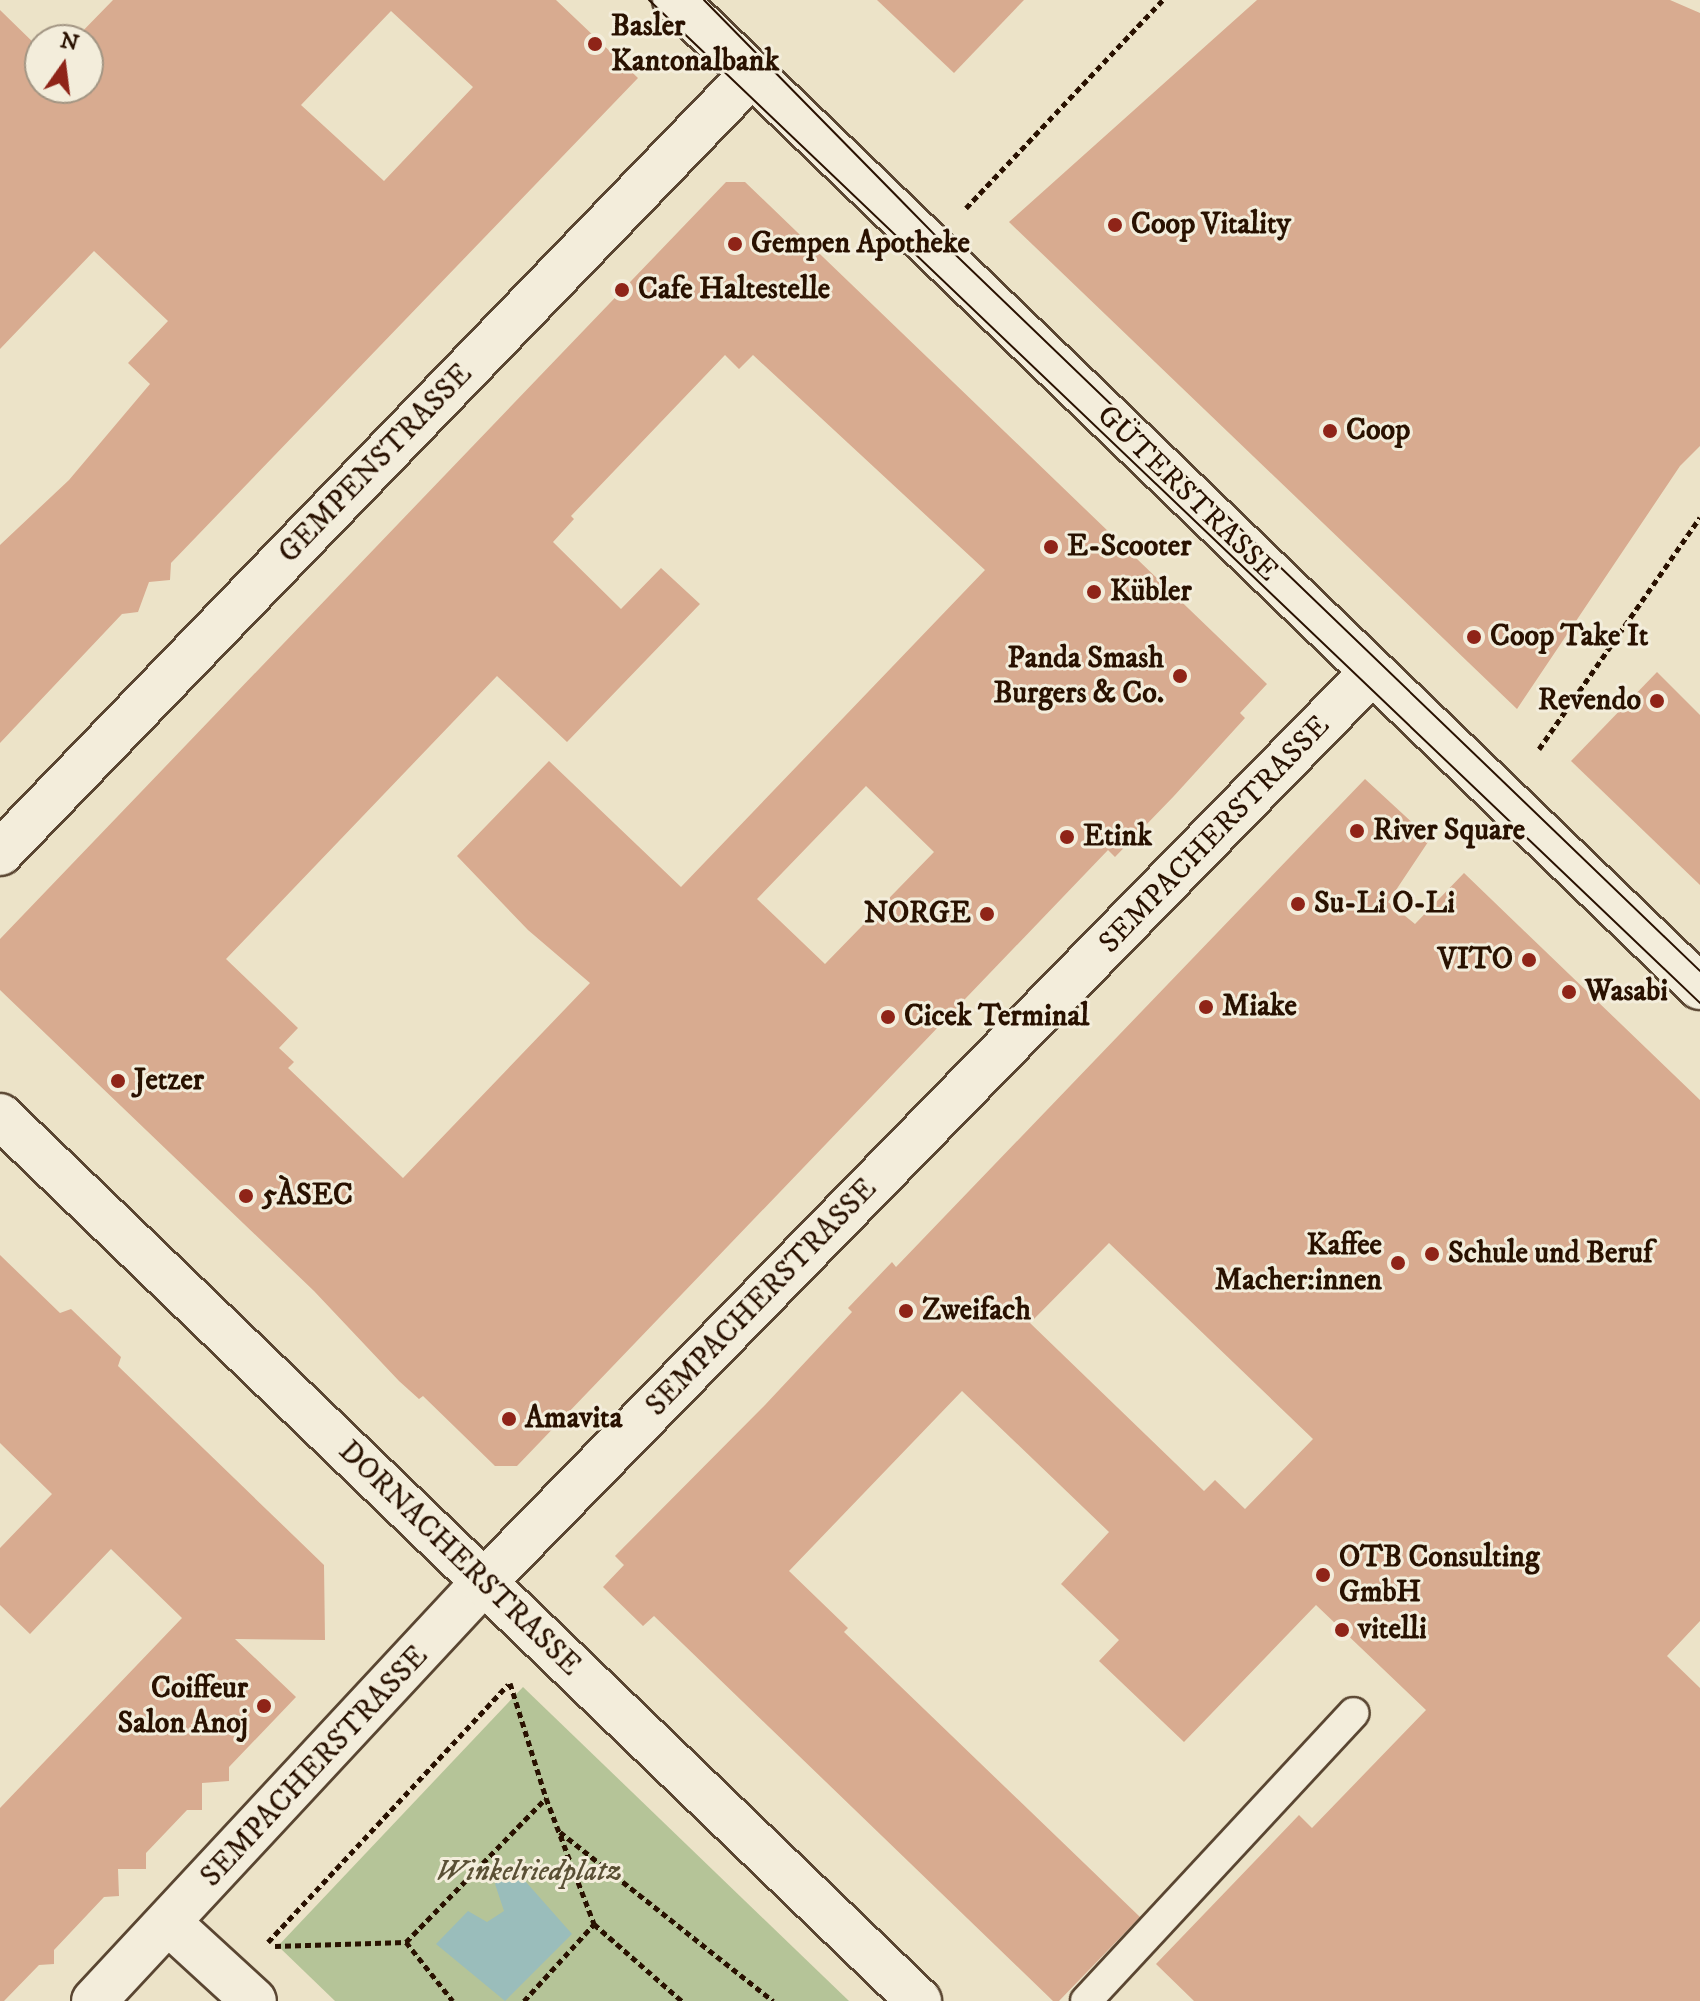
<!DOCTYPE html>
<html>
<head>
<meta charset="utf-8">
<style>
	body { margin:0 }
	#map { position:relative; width:1700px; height:2001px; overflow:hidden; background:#ece3c8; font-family:"IM FELL DW Pica",serif }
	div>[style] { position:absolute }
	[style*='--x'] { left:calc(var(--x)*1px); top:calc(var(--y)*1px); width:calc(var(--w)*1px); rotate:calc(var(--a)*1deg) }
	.green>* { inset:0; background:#b5c498 }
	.water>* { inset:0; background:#9abdbb }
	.building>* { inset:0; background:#d8ab90 }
	.path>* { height:5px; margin-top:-2.5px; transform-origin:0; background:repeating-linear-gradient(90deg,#291100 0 6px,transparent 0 10px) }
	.roads { filter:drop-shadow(2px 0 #5a4632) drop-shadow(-2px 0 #5a4632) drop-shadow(0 2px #5a4632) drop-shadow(0 -2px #5a4632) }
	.lane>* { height:30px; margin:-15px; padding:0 15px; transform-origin:15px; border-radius:15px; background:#f3eddb }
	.street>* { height:44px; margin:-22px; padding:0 22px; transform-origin:22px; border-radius:22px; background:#f3eddb }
	.secondary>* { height:44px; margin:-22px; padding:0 22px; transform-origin:22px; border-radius:22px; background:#f3eddb }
	.tram>* { height:2px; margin:-1px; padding:0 1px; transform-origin:1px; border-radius:1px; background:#291100 }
	.dots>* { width:22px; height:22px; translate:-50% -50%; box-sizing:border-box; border:4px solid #f3eddb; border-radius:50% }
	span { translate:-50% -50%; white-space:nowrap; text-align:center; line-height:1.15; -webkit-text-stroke:6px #f3eddb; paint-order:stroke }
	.poi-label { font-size:30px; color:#291100; font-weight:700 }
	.left { translate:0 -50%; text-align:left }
	.right { translate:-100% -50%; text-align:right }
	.street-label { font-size:30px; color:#291100 }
	.park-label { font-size:30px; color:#5a5035; font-style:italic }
	.north { position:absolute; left:24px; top:24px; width:80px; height:80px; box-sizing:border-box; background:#f3eddb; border:2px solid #a29583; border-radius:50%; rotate:14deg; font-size:22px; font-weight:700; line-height:32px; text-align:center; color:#291100 }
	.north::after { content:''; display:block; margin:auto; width:28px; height:36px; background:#8f2418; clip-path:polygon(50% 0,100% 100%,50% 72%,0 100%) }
</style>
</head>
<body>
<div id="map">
	<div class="green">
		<div style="clip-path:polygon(523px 1687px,849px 2001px,335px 2001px,278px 1946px)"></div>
	</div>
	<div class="water">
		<div style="clip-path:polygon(511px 1865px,572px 1934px,505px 2001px,436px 1944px,468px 1911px,487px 1922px,504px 1911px,495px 1884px)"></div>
	</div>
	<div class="building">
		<div style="clip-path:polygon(evenodd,113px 0,556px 0,638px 78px,171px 563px,170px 580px,149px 582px,138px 612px,122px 614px,0 743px,0 545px,69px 480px,150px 384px,128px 363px,168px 321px,94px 251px,0 349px,0 10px,40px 49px,40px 88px,88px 88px,88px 40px,74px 40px,113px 0,391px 11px,473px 87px,384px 181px,301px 105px,391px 11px)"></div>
		<div style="clip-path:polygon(877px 0,1024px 0,954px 73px)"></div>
		<div style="clip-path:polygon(1257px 0,1670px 0,1700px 13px,1700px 446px,1680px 466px,1517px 709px,1009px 222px)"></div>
		<div style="clip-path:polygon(evenodd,726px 182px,745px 182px,1267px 684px,1240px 713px,1245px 718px,1174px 796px,1115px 857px,1108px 850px,517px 1466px,495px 1466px,423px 1396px,419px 1399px,399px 1381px,314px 1291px,0 990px,0 939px,726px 182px,725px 355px,739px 369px,753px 355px,985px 570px,681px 887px,549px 761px,457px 856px,528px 930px,590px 983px,403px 1178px,288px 1068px,294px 1062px,279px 1048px,298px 1028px,226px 959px,497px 676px,567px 742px,700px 604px,661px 568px,621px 609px,553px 542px,574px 519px,571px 516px,725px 355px,726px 182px,866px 786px,934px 852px,825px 964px,757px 899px,866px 786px)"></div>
		<div style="clip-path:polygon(1657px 672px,1700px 715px,1700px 885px,1571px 761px)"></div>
		<div style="clip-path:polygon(evenodd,1365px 779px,1430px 839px,1388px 902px,1415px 924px,1464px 873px,1700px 1100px,1700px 1621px,1667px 1656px,1700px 1688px,1700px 2001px,1194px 2001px,1156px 1964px,1299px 1815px,1312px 1828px,1426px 1710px,1316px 1605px,1184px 1742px,1099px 1661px,1119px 1640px,1061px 1584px,1109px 1532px,962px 1391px,789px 1571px,848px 1628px,844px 1632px,1140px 1917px,1059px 2001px,1053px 2001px,654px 1616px,643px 1626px,603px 1587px,624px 1565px,615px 1556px,765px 1405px,852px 1312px,848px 1308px,892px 1262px,896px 1267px,1365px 779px,1109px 1243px,1313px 1439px,1245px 1509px,1215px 1480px,1204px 1491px,1030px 1323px,1109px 1243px)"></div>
		<div style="clip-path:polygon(0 1255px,60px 1313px,71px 1309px,121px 1357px,118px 1366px,324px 1565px,325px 1640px,235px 1639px,296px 1697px,229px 1767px,229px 1781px,202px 1783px,202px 1810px,187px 1810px,146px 1853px,146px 1869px,118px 1869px,119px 1896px,104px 1897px,54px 1950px,54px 1964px,39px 1965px,4px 2001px,0 2001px,0 1808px,182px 1618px,111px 1549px,30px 1634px,0 1605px,0 1548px,52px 1494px,0 1443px)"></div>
	</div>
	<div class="path">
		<div style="--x:966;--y:208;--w:286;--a:-46.6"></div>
		<div style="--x:1539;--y:749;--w:282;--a:-55.2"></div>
		<div style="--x:510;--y:1683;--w:121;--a:72.6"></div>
		<div style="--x:546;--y:1798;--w:135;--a:69.1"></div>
		<div style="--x:594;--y:1924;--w:117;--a:41.2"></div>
		<div style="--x:560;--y:1832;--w:272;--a:38.4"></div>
		<div style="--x:268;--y:1942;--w:352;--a:-47"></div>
		<div style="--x:406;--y:1942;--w:201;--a:-45.8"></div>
		<div style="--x:275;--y:1946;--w:131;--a:-1.7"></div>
		<div style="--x:406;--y:1942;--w:75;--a:51.5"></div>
		<div style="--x:524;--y:2001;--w:104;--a:-47.7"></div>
	</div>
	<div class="roads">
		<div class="lane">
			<div style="--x:1086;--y:2001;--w:393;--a:-47.1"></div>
		</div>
		<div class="street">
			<div style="--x:675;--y:0;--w:1423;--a:43.92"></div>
			<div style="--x:0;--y:853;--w:1083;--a:-46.01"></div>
			<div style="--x:169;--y:1923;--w:115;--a:42.5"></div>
			<div style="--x:94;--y:2001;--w:571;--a:-47.06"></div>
			<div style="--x:483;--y:1583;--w:1273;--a:-45.7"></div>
		</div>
		<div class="secondary">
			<div style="--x:0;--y:1116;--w:1276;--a:43.92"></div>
		</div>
	</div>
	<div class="tram">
		<div style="--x:649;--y:0;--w:1453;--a:43.66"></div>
		<div style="--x:704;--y:0;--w:331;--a:45.5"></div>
		<div style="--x:936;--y:236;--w:1060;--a:43.89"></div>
	</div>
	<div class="dots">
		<div style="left:595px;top:44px;background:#8f2418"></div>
		<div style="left:1115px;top:225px;background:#8f2418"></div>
		<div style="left:735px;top:244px;background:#8f2418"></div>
		<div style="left:622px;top:290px;background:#8f2418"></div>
		<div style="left:1330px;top:431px;background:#8f2418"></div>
		<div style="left:1051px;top:547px;background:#8f2418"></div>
		<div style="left:1094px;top:592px;background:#8f2418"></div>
		<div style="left:1474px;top:637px;background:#8f2418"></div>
		<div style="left:1180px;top:676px;background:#8f2418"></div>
		<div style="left:1657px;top:701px;background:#8f2418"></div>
		<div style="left:1357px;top:831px;background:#8f2418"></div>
		<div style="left:1067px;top:837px;background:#8f2418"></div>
		<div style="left:1298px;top:904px;background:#8f2418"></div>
		<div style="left:987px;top:914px;background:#8f2418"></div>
		<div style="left:1529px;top:960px;background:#8f2418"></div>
		<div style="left:1569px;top:992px;background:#8f2418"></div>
		<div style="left:1206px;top:1007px;background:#8f2418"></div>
		<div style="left:888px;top:1017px;background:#8f2418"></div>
		<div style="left:118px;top:1081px;background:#8f2418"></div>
		<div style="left:246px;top:1196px;background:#8f2418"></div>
		<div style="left:1432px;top:1254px;background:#8f2418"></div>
		<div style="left:1398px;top:1263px;background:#8f2418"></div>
		<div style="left:906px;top:1311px;background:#8f2418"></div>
		<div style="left:509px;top:1419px;background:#8f2418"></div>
		<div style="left:1323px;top:1575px;background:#8f2418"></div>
		<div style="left:1342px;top:1630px;background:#8f2418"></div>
		<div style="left:264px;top:1706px;background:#8f2418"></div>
	</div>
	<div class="poi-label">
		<span class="left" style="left:611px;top:44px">Basler<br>Kantonalbank</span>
		<span class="left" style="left:1131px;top:225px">Coop Vitality</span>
		<span class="left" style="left:751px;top:244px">Gempen Apotheke</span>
		<span class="left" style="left:638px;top:290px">Cafe Haltestelle</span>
		<span class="left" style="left:1346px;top:431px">Coop</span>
		<span class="left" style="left:1067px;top:547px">E-Scooter</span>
		<span class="left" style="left:1110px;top:592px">Kübler</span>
		<span class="left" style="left:1490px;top:637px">Coop Take It</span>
		<span class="right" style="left:1164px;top:676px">Panda Smash<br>Burgers &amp; Co.</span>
		<span class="right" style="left:1641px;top:701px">Revendo</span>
		<span class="left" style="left:1373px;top:831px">River Square</span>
		<span class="left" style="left:1083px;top:837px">Etink</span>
		<span class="left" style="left:1314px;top:904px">Su-Li O-Li</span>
		<span class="right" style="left:971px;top:914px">NORGE</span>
		<span class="right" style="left:1513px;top:960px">VITO</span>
		<span class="left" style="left:1585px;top:992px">Wasabi</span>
		<span class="left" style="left:1222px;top:1007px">Miake</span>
		<span class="left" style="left:904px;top:1017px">Cicek Terminal</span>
		<span class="left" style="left:134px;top:1081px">Jetzer</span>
		<span class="left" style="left:262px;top:1196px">5ÀSEC</span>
		<span class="right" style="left:1382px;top:1263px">Kaffee<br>Macher:innen</span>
		<span class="left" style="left:1448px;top:1254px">Schule und Beruf</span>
		<span class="left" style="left:922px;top:1311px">Zweifach</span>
		<span class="left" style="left:525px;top:1419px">Amavita</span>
		<span class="left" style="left:1339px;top:1575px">OTB Consulting<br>GmbH</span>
		<span class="left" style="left:1358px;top:1630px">vitelli</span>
		<span class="right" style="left:248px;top:1706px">Coiffeur<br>Salon Anoj</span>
	</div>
	<div class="street-label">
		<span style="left:376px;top:464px;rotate:-46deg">GEMPENSTRASSE</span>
		<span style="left:1187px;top:494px;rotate:44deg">GÜTERSTRASSE</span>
		<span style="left:1215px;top:835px;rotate:-46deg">SEMPACHERSTRASSE</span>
		<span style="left:762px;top:1298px;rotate:-46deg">SEMPACHERSTRASSE</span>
		<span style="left:459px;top:1559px;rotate:44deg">DORNACHERSTRASSE</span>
		<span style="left:315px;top:1767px;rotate:-47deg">SEMPACHERSTRASSE</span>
	</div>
	<div class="park-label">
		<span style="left:529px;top:1872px">Winkelriedplatz</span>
	</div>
	<div class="north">N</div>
</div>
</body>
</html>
